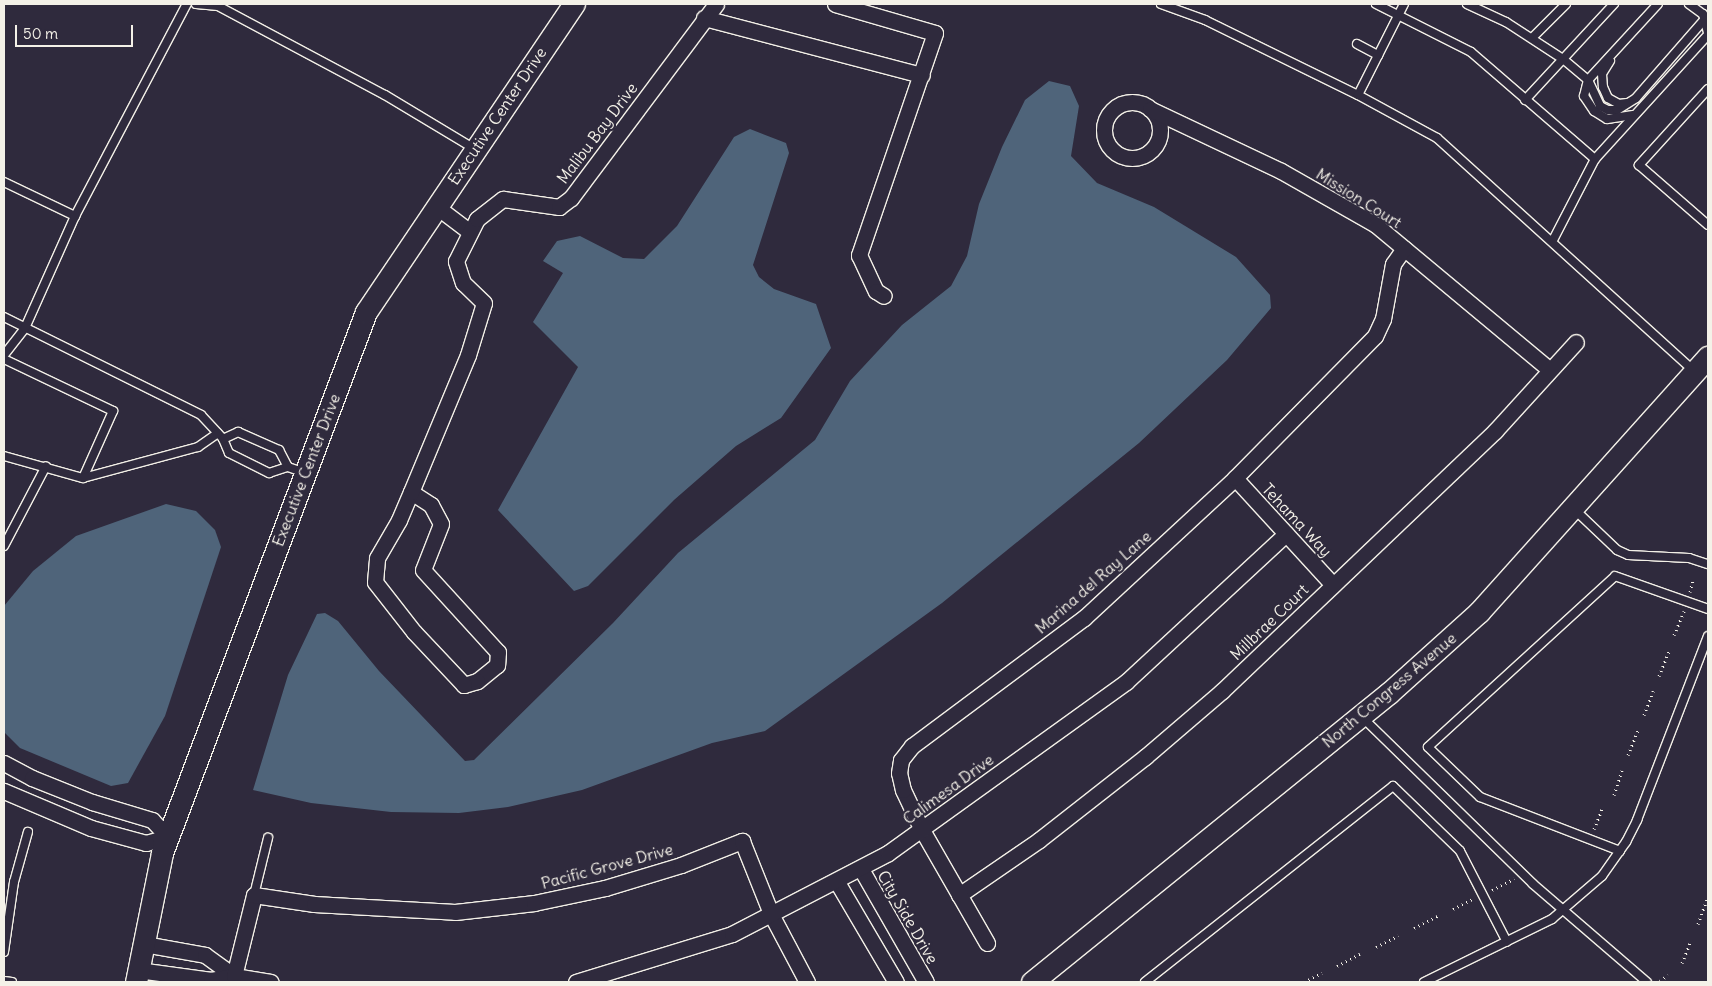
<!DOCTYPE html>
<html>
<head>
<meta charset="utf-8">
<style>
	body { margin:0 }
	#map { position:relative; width:1712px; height:986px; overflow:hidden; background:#2f2a3d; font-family:Delius,sans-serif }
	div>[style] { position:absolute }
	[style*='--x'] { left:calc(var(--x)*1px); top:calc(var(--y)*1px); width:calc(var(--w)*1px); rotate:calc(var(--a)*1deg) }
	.water>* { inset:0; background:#4f647a }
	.path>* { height:3px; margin-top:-1.5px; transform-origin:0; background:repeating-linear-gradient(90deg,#f4f1e8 0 1px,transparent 0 5px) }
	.roads { filter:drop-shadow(1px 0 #f4f1e8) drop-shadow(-1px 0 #f4f1e8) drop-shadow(0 1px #f4f1e8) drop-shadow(0 -1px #f4f1e8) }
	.lane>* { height:8px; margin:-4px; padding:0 4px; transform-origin:4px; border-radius:4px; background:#2f2a3d }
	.street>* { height:15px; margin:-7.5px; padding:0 7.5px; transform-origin:7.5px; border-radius:7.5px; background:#2f2a3d }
	.street>.ring { margin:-7.5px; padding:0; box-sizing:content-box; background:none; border:15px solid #2f2a3d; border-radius:50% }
	.secondary>* { height:21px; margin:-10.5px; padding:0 10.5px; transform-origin:10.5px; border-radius:10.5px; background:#2f2a3d }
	span { translate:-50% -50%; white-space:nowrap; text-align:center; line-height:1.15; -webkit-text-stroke:4.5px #2f2a3d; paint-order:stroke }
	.street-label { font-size:16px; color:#f4f1e8 }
	.frame { position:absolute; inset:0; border:5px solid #f4f1e8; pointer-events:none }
	.scale { position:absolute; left:15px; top:25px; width:118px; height:22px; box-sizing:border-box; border:2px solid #f4f1e8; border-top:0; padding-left:6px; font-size:15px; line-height:18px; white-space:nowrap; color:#f4f1e8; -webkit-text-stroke:4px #2f2a3d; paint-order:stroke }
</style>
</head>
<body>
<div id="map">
	<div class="water">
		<div style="clip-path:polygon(1049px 81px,1070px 86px,1079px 106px,1071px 156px,1097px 183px,1154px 207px,1236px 257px,1270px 295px,1271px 308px,1227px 360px,1139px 443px,942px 603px,765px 731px,712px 743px,582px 790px,508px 807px,459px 813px,391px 812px,311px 803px,253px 790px,288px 675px,317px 614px,325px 613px,338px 621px,379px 671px,465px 761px,474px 760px,613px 623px,678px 553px,815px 440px,850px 381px,902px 325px,951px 286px,967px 256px,979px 204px,1002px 147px,1025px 100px)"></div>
		<div style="clip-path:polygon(750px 129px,786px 143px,789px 153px,753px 265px,759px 277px,774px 289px,816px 304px,831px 348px,781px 418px,736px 446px,674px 500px,588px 586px,574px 591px,498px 510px,578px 367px,533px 322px,563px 273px,543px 261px,557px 241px,580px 236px,623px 258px,644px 259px,677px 226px,734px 137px)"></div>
		<div style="clip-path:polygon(166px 504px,196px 511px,215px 530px,221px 547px,165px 716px,128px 783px,111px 786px,20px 748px,4px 732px,4px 606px,33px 571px,76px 536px)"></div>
	</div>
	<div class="path">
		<div style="--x:1690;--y:592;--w:12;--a:-76"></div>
		<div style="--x:1674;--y:635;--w:26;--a:-67"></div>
		<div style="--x:1659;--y:676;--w:27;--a:-68"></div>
		<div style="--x:1644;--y:715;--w:26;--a:-69"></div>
		<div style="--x:1628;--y:755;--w:27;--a:-68"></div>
		<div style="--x:1614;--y:795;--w:26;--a:-72"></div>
		<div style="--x:1594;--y:829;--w:22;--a:-68"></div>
		<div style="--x:1492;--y:890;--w:25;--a:-27"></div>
		<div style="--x:1453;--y:909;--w:22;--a:-27"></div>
		<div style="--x:1698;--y:924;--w:27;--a:-70"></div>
		<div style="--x:1414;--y:928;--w:27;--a:-27"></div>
		<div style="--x:1376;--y:947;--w:25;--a:-27"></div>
		<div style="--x:1682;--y:963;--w:24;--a:-68"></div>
		<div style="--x:1337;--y:966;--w:26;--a:-28"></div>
		<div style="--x:1660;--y:981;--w:10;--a:-37"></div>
		<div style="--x:1304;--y:982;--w:20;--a:-27"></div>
	</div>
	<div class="roads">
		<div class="lane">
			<div style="--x:196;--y:4;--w:22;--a:5"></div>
			<div style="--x:218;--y:6;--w:189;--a:28.1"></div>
			<div style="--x:385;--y:95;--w:105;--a:31"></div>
			<div style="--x:1161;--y:4;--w:47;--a:20"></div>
			<div style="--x:1205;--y:20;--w:170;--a:26.1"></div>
			<div style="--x:1376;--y:4;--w:106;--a:26.8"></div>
			<div style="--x:1471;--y:52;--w:164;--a:40.8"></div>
			<div style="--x:1595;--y:159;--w:93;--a:117.4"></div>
			<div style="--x:1404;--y:4;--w:102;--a:116.8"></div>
			<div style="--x:1358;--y:95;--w:90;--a:28.6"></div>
			<div style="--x:1437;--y:138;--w:345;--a:42.2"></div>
			<div style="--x:1467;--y:4;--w:43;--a:24.8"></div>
			<div style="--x:1506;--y:22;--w:68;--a:33"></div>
			<div style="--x:1563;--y:59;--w:33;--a:40"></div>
			<div style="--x:1588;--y:80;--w:29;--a:65"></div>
			<div style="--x:1600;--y:106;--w:9;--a:27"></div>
			<div style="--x:1608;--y:110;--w:9;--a:0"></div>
			<div style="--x:1617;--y:110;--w:22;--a:-32"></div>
			<div style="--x:1636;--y:98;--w:103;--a:-48.9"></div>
			<div style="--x:1689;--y:4;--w:17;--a:36"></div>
			<div style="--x:1703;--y:14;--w:20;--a:75"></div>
			<div style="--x:1532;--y:38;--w:48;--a:-45"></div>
			<div style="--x:1357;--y:44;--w:24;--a:28"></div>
			<div style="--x:1610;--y:61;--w:15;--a:122"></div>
			<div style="--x:1602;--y:74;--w:13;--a:86"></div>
			<div style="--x:1603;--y:87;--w:12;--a:66"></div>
			<div style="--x:1608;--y:98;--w:13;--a:29"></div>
			<div style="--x:1619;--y:104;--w:8;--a:-7"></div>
			<div style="--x:1708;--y:89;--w:103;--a:132.2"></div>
			<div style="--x:1639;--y:165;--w:91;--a:41"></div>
			<div style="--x:1525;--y:100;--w:131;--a:-47.2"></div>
			<div style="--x:1633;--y:115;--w:26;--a:171"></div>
			<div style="--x:1607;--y:119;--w:15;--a:-148"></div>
			<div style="--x:1594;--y:111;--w:18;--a:-124"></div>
			<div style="--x:1584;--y:96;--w:16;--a:-76"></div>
			<div style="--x:1588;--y:80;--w:103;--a:-47.4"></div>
			<div style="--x:1595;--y:159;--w:168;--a:-47.7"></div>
			<div style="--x:4;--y:182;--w:79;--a:25.6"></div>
			<div style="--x:4;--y:317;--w:220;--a:26.4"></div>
			<div style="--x:201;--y:415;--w:33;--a:47"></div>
			<div style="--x:223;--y:439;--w:15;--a:67"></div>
			<div style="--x:229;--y:453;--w:45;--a:26.6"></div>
			<div style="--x:269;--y:473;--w:20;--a:-18"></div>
			<div style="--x:288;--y:467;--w:18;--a:19"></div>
			<div style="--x:4;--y:355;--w:34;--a:-52"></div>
			<div style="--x:25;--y:328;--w:123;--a:-65.9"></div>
			<div style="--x:75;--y:216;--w:240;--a:-62.2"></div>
			<div style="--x:4;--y:359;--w:121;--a:25.5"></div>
			<div style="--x:113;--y:411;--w:73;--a:114.1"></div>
			<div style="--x:223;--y:439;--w:17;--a:-25"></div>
			<div style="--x:238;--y:432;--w:45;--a:23.7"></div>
			<div style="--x:279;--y:450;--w:19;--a:62"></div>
			<div style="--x:4;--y:456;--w:82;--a:15.6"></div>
			<div style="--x:83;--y:478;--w:119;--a:-15.1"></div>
			<div style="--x:198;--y:447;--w:24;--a:-35"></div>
			<div style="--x:1574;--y:509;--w:59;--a:43.6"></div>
			<div style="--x:1617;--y:550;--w:12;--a:24"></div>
			<div style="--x:1628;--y:555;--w:61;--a:2.8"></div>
			<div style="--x:1689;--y:558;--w:20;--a:18"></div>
			<div style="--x:4;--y:546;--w:90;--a:-62.3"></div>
			<div style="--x:1362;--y:717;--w:239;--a:44.3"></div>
			<div style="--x:1533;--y:884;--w:150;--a:40.7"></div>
			<div style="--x:1620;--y:851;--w:150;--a:-158.9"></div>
			<div style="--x:1480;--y:797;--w:72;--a:-136.1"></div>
			<div style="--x:1428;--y:747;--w:253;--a:-42.4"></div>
			<div style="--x:1615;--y:576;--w:99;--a:19.5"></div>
			<div style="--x:254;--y:895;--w:59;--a:-76.2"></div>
			<div style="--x:4;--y:952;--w:71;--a:-81.9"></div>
			<div style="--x:14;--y:882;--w:52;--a:-74.4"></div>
			<div style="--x:4;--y:981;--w:8;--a:7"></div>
			<div style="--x:1145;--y:982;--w:316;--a:-38.3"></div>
			<div style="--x:1393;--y:786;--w:93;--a:44.1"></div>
			<div style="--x:1460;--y:851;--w:102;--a:62.7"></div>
			<div style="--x:1424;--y:982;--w:143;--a:-26.2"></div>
			<div style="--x:1552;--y:919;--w:66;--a:-40.7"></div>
			<div style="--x:1602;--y:876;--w:42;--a:-54.8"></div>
			<div style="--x:1626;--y:842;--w:25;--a:-63"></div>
			<div style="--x:1637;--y:820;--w:197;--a:-68.9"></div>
		</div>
		<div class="street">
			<div style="--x:835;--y:4;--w:104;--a:16.2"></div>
			<div style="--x:935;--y:33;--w:235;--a:108.9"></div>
			<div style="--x:859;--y:255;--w:40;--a:65"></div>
			<div style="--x:876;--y:291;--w:9;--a:32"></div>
			<div style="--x:704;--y:18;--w:225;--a:14.7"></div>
			<div class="ring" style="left:1104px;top:102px;width:41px;height:41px"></div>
			<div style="--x:1150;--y:109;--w:145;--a:25.3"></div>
			<div style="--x:1281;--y:171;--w:109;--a:29.6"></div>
			<div style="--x:1376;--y:225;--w:226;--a:39.8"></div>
			<div style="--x:437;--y:207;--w:41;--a:37.1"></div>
			<div style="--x:1235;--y:478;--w:145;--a:47.5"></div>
			<div style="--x:411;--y:492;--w:24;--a:33"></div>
			<div style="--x:431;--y:505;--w:21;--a:62"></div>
			<div style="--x:441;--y:524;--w:49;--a:111.4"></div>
			<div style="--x:423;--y:570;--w:111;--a:47.6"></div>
			<div style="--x:498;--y:652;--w:13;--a:94"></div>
			<div style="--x:497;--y:665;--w:26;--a:141"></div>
			<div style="--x:477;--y:681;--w:14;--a:163"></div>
			<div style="--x:464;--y:685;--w:73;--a:-133.3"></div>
			<div style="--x:414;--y:632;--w:63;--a:-128"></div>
			<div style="--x:375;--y:582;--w:24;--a:-85"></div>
			<div style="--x:377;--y:558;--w:44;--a:-59.9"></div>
			<div style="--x:399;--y:520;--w:30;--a:-67"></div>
			<div style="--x:411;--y:492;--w:148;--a:-67.4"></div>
			<div style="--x:468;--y:355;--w:54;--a:-72.9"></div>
			<div style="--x:484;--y:303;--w:29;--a:-136"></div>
			<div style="--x:463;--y:283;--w:23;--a:-108"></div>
			<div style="--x:456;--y:261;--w:47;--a:-63.4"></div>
			<div style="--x:477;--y:219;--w:33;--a:-38"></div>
			<div style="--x:503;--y:199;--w:57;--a:8.1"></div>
			<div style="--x:559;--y:207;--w:15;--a:-37"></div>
			<div style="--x:571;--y:198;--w:242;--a:-53.2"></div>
			<div style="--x:4;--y:763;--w:32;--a:28"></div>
			<div style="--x:32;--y:778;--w:65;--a:21.8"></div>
			<div style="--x:92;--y:802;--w:63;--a:16.7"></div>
			<div style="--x:152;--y:820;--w:23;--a:47"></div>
			<div style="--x:168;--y:837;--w:23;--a:165"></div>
			<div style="--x:146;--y:843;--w:57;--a:-164.7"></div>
			<div style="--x:91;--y:828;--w:95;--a:-157"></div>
			<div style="--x:861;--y:869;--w:130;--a:60.1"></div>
			<div style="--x:837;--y:882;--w:116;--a:59.5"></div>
			<div style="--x:959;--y:895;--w:97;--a:-34.5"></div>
			<div style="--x:1039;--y:840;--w:135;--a:-38.1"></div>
			<div style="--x:1145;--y:757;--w:101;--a:-40.6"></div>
			<div style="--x:1222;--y:691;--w:377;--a:-43.6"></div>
			<div style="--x:1495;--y:431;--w:120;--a:-47.7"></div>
			<div style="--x:987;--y:943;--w:130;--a:-119.9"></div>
			<div style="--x:922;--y:830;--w:44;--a:-115.4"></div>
			<div style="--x:903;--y:790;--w:17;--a:-103"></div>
			<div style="--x:899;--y:773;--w:13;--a:-81"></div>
			<div style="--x:901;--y:760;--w:18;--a:-52"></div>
			<div style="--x:912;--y:746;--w:214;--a:-36.7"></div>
			<div style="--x:1084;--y:618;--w:206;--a:-42.8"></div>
			<div style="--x:1235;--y:478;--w:199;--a:-45.4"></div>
			<div style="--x:1375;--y:336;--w:19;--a:-65"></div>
			<div style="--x:1383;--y:319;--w:56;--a:-79.7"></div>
			<div style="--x:1393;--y:264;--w:19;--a:-55"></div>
			<div style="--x:144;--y:944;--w:62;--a:10.2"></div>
			<div style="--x:205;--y:955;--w:36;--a:36"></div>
			<div style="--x:138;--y:970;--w:74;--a:7.8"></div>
			<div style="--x:211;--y:980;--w:23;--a:-10"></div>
			<div style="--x:234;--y:976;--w:37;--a:9"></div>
			<div style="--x:234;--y:976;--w:83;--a:-76.1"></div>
			<div style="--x:254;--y:895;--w:61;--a:8.5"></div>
			<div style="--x:314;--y:904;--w:141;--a:3.2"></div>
			<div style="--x:455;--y:912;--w:80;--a:-6.5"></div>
			<div style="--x:534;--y:903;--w:73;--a:-11.9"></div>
			<div style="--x:605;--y:888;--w:79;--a:-16.8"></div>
			<div style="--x:681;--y:865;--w:66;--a:-21.5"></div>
			<div style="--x:742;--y:841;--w:81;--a:68.2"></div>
			<div style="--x:772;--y:916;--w:75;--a:62.1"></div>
			<div style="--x:576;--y:982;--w:163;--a:-17.1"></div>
			<div style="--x:732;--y:934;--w:176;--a:-27.4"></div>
			<div style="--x:888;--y:853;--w:293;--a:-35.7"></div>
			<div style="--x:1126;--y:682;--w:218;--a:-42.8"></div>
		</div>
		<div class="secondary">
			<div style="--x:136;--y:982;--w:132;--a:-78.6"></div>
			<div style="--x:162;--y:853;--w:578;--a:-69.34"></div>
			<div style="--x:366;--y:312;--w:372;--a:-56"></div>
			<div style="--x:1032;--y:982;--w:459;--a:-39"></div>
			<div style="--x:1389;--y:693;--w:121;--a:-42"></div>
			<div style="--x:1479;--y:612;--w:343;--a:-48.1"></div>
		</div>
	</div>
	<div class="street-label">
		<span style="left:497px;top:116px;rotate:-56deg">Executive Center Drive</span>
		<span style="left:597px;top:133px;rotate:-53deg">Malibu Bay Drive</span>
		<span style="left:1359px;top:198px;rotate:32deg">Mission Court</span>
		<span style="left:306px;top:470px;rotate:-69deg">Executive Center Drive</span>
		<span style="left:1297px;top:520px;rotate:47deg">Tehama Way</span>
		<span style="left:1093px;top:582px;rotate:-41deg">Marina del Ray Lane</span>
		<span style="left:1269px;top:622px;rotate:-44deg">Millbrae Court</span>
		<span style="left:1389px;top:690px;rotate:-40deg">North Congress Avenue</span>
		<span style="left:948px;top:789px;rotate:-36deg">Calimesa Drive</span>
		<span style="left:607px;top:866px;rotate:-15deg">Pacific Grove Drive</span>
		<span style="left:908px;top:917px;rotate:60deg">City Side Drive</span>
	</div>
	<div class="frame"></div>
	<div class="scale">50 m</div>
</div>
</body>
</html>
